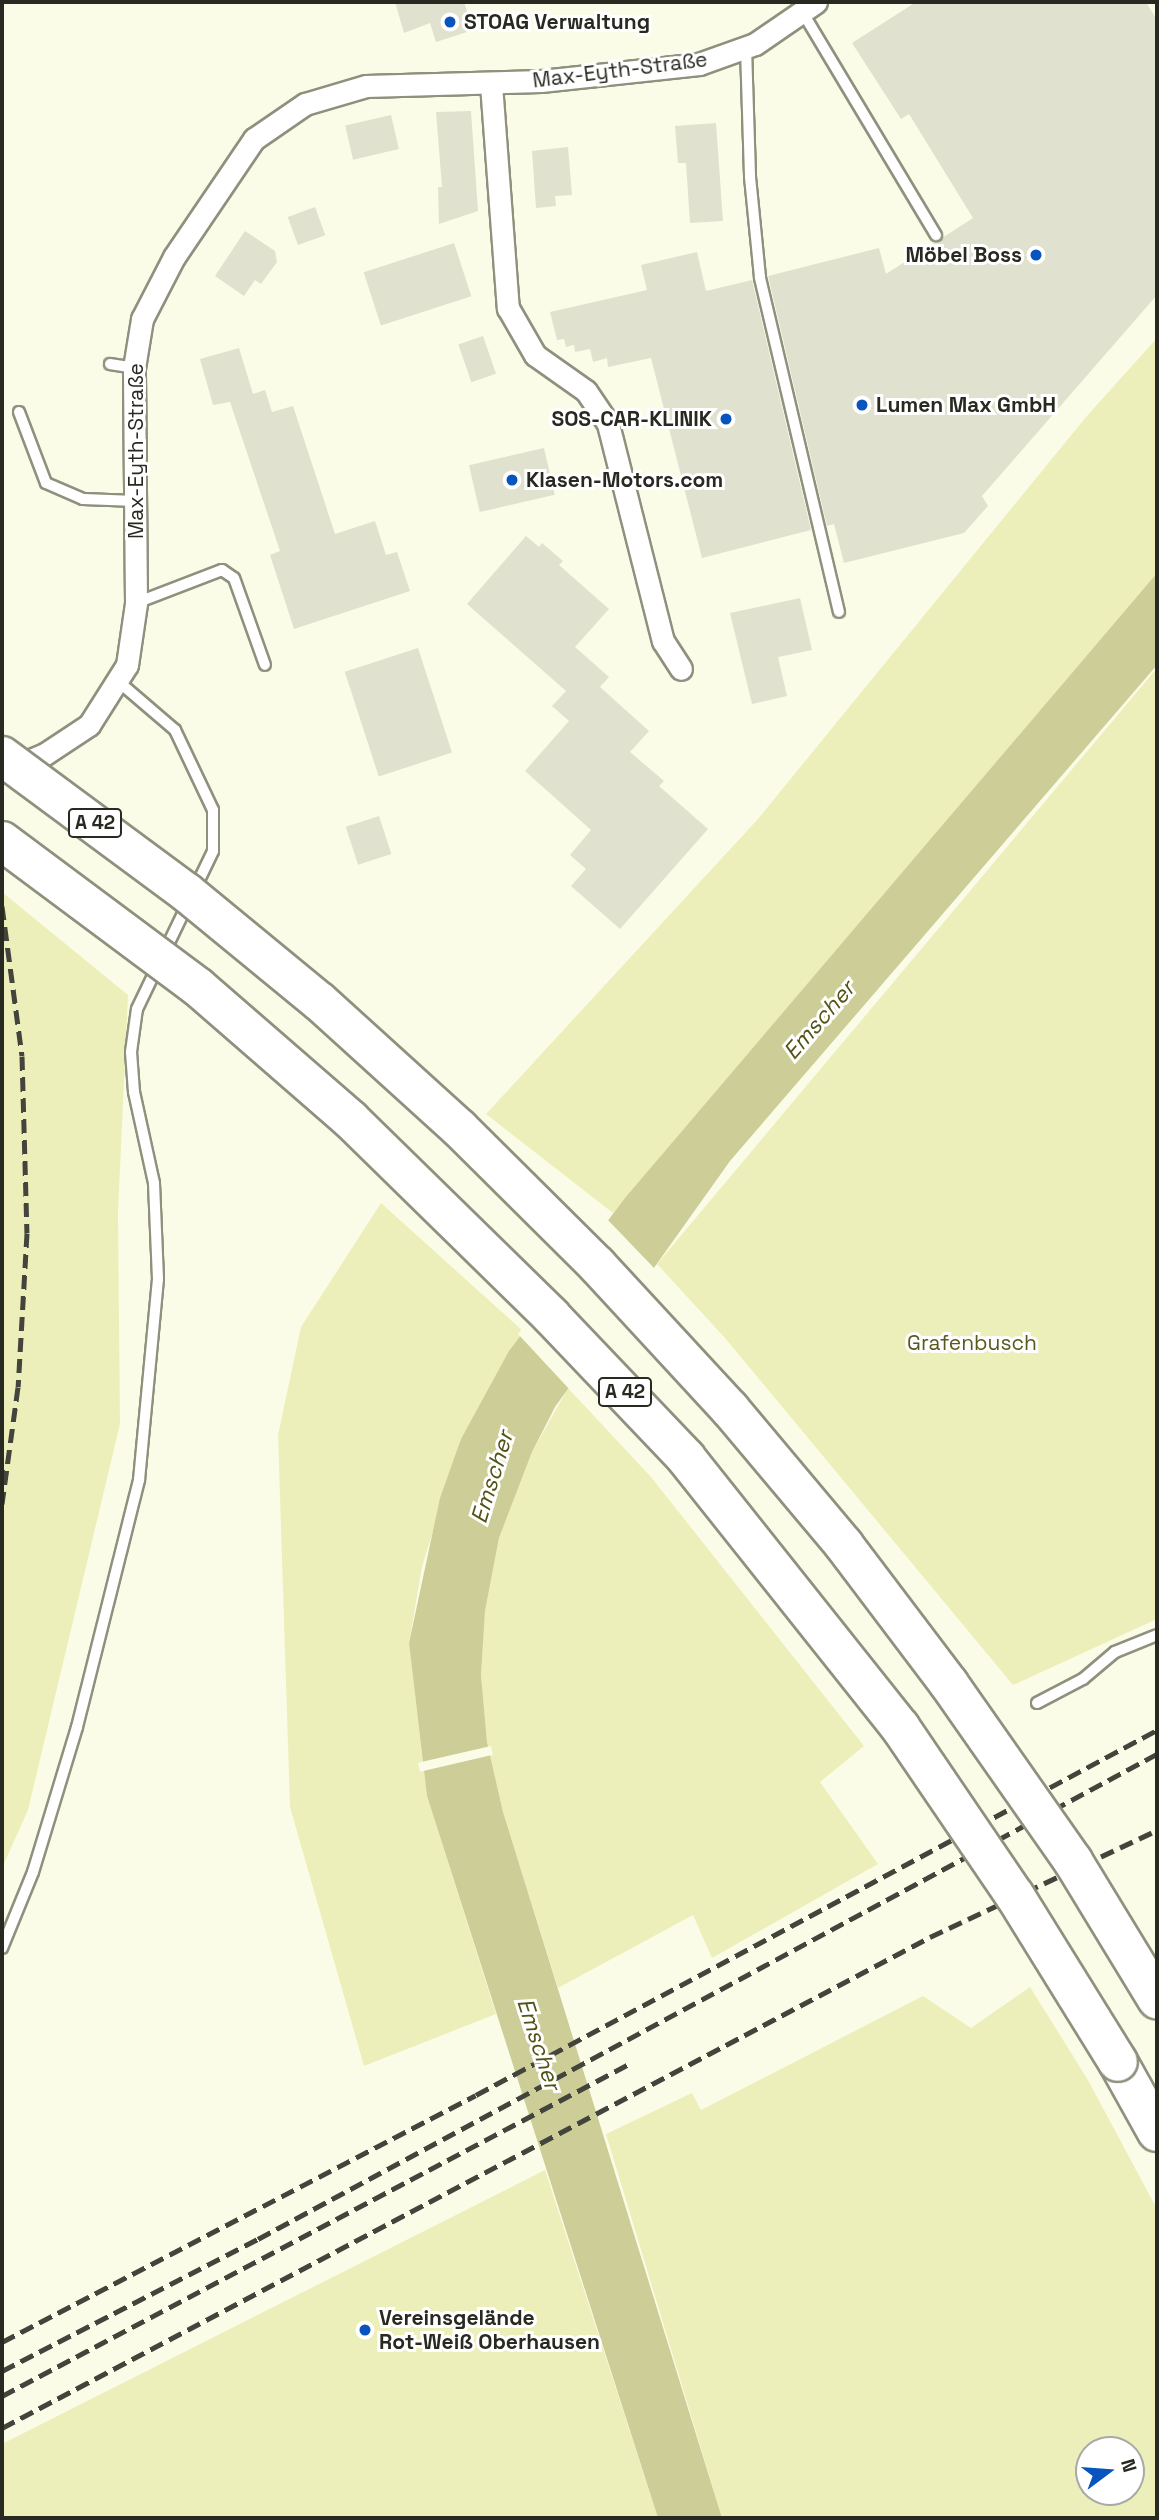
<!DOCTYPE html>
<html>
<head>
<meta charset="utf-8">
<style>
	body { margin:0 }
	#map { position:relative; width:1159px; height:2520px; overflow:hidden; background:#fbfce8; font-family:"Space Grotesk",sans-serif }
	div>[style] { position:absolute }
	[style*='--x'] { left:calc(var(--x)*1px); top:calc(var(--y)*1px); width:calc(var(--w)*1px); rotate:calc(var(--a)*1deg) }
	.green>* { inset:0; background:#edefba }
	.water>* { inset:0; background:#cccd97 }
	.pier>* { inset:0; background:#fbfce8; transform-origin:0 0 }
	.building>* { inset:0; background:#e0e1ce; transform-origin:0 0 }
	.roads { filter:drop-shadow(2px 0 #90907e) drop-shadow(-2px 0 #90907e) drop-shadow(0 2px #90907e) drop-shadow(0 -2px #90907e) }
	.service>* { height:10px; margin:-5px; padding:0 5px; transform-origin:5px; border-radius:5px; background:#fff }
	.minor>* { height:21px; margin:-10.5px; padding:0 10.5px; transform-origin:10.5px; border-radius:10.5px; background:#fff }
	.motorway>* { height:38px; margin:-19px; padding:0 19px; transform-origin:19px; border-radius:19px; background:#fff }
	.rail>* { height:5px; margin-top:-2.5px; transform-origin:0; background:repeating-linear-gradient(90deg,#43443b 0 14px,transparent 0 21px) }
	.bridges { filter:drop-shadow(2px 0 #90907e) drop-shadow(-2px 0 #90907e) drop-shadow(0 2px #90907e) drop-shadow(0 -2px #90907e) }
	.motorway-bridge>* { height:38px; margin:-19px; padding:0 19px; transform-origin:19px; border-radius:19px; background:#fff }
	.dots>* { width:19px; height:19px; translate:-50% -50%; box-sizing:border-box; border:4px solid #fff; border-radius:50% }
	span { translate:-50% -50%; white-space:nowrap; text-align:center; line-height:1.15; -webkit-text-stroke:6px #fff; paint-order:stroke }
	.shield-label span { padding:2px 5px; background:#fff; border:2px solid; border-radius:5px; -webkit-text-stroke-width:0 }
	.shield-label { font-size:19px; color:#282921; font-weight:700 }
	.poi-label { font-size:21px; color:#282921; font-weight:700 }
	.left { translate:0 -50%; text-align:left }
	.right { translate:-100% -50%; text-align:right }
	.street-label { font-size:21px; color:#282921 }
	.park-label { font-size:21px; color:#59591d }
	.water-label { font-size:23px; color:#535315; font-style:italic }
	.frame { position:absolute; inset:0; border:4px solid #282921; pointer-events:none }
	.north { position:absolute; left:1075px; top:2436px; width:70px; height:70px; box-sizing:border-box; background:#fff; border:2px solid #a9a9a6; border-radius:50%; rotate:74deg; font-size:19px; font-weight:700; line-height:28px; text-align:center; color:#282921 }
	.north::after { content:''; display:block; margin:auto; width:24px; height:32px; background:#0754be; clip-path:polygon(50% 0,100% 100%,50% 72%,0 100%) }
</style>
</head>
<body>
<div id="map">
	<div class="green">
		<div style="clip-path:polygon(1157px 338px,1157px 573px,613px 1213px,486px 1114px,757px 820px,1086px 417px)"></div>
		<div style="clip-path:polygon(1157px 668px,1157px 1619px,1013px 1685px,725px 1338px,657px 1264px)"></div>
		<div style="clip-path:polygon(2px 892px,128px 995px,118px 1212px,120px 1424px,28px 1810px,2px 1868px)"></div>
		<div style="clip-path:polygon(381px 1203px,524px 1332px,461px 1439px,422px 1567px,409px 1643px,427px 1796px,496px 2014px,364px 2066px,290px 1807px,278px 1435px,301px 1327px)"></div>
		<div style="clip-path:polygon(568px 1388px,651px 1477px,864px 1746px,820px 1782px,878px 1864px,712px 1958px,693px 1915px,558px 1988px,503px 1812px,487px 1742px,481px 1675px,485px 1611px,499px 1538px,532px 1452px)"></div>
		<div style="clip-path:polygon(evenodd,1030px 1987px,1088px 2080px,1157px 2209px,1157px 2518px,722px 2518px,606px 2134px,692px 2093px,701px 2110px,923px 1996px,971px 2028px,1030px 1987px,1089px 2450px,1131px 2450px,1131px 2492px,1089px 2492px,1089px 2450px)"></div>
		<div style="clip-path:polygon(545px 2170px,658px 2518px,2px 2518px,2px 2444px)"></div>
	</div>
	<div class="water">
		<div style="clip-path:polygon(1157px 573px,1157px 665px,730px 1161px,555px 1407px,532px 1452px,499px 1538px,485px 1611px,481px 1675px,487px 1742px,503px 1812px,722px 2518px,658px 2518px,427px 1796px,409px 1643px,440px 1498px,461px 1439px,509px 1351px,625px 1198px)"></div>
	</div>
	<div class="pier">
		<div style="clip-path:polygon(605px 1217px,656px 1270px,571px 1391px,518px 1334px)"></div>
		<div style="left:491px;top:1746px;width:9px;height:75px;rotate:77deg"></div>
	</div>
	<div class="building">
		<div style="clip-path:polygon(395px 2px,464px 2px,473px 30px,436px 42px,430px 23px,404px 33px)"></div>
		<div style="clip-path:polygon(916px 2px,1146px 2px,1157px 20px,1157px 295px,982px 496px,988px 506px,964px 533px,844px 563px,834px 524px,827px 526px,768px 276px,879px 248px,886px 274px,973px 218px,909px 114px,901px 119px,852px 43px)"></div>
		<div style="clip-path:polygon(471px 111px,478px 211px,439px 224px,438px 187px,442px 187px,436px 112px)"></div>
		<div style="left:391px;top:115px;width:35px;height:47px;rotate:77deg"></div>
		<div style="clip-path:polygon(716px 123px,723px 221px,690px 223px,686px 163px,678px 163px,675px 126px)"></div>
		<div style="clip-path:polygon(568px 147px,572px 195px,555px 196px,556px 206px,536px 208px,532px 151px)"></div>
		<div style="left:315px;top:207px;width:30px;height:29px;rotate:70deg"></div>
		<div style="clip-path:polygon(245px 231px,275px 251px,277px 262px,261px 284px,255px 280px,244px 296px,215px 276px)"></div>
		<div style="left:454px;top:243px;width:56px;height:95px;rotate:72deg"></div>
		<div style="clip-path:polygon(697px 252px,706px 291px,752px 280px,811px 530px,702px 558px,651px 358px,608px 367px,607px 358px,593px 362px,590px 349px,575px 352px,574px 345px,566px 347px,564px 339px,557px 340px,550px 312px,647px 290px,641px 265px)"></div>
		<div style="left:483px;top:336px;width:40px;height:26px;rotate:71deg"></div>
		<div style="clip-path:polygon(239px 348px,253px 394px,265px 390px,272px 412px,293px 406px,335px 534px,375px 521px,386px 555px,397px 552px,410px 591px,294px 629px,270px 555px,280px 551px,230px 402px,213px 405px,200px 359px)"></div>
		<div style="left:544px;top:448px;width:48px;height:77px;rotate:77deg"></div>
		<div style="clip-path:polygon(526px 536px,539px 547px,542px 543px,563px 561px,559px 565px,609px 609px,575px 647px,609px 677px,600px 687px,649px 731px,630px 752px,664px 781px,659px 786px,708px 829px,620px 929px,571px 886px,586px 869px,570px 855px,591px 830px,525px 771px,569px 721px,552px 706px,566px 691px,467px 604px)"></div>
		<div style="clip-path:polygon(800px 598px,812px 650px,778px 657px,787px 696px,752px 704px,730px 613px)"></div>
		<div style="left:418px;top:648px;width:110px;height:77px;rotate:72deg"></div>
		<div style="left:379px;top:816px;width:40px;height:35px;rotate:72deg"></div>
	</div>
	<div class="roads">
		<div class="service">
			<div style="--x:803;--y:13;--w:259;--a:59.1"></div>
			<div style="--x:746;--y:48;--w:129;--a:88.2"></div>
			<div style="--x:750;--y:177;--w:101;--a:84.3"></div>
			<div style="--x:760;--y:278;--w:343;--a:76.7"></div>
			<div style="--x:110;--y:364;--w:24;--a:9"></div>
			<div style="--x:19;--y:412;--w:76;--a:69.2"></div>
			<div style="--x:46;--y:483;--w:40;--a:23.4"></div>
			<div style="--x:83;--y:499;--w:53;--a:2.2"></div>
			<div style="--x:136;--y:603;--w:92;--a:-21"></div>
			<div style="--x:222;--y:570;--w:14;--a:34"></div>
			<div style="--x:234;--y:578;--w:92;--a:70.4"></div>
			<div style="--x:1037;--y:1703;--w:52;--a:-27.6"></div>
			<div style="--x:1083;--y:1679;--w:42;--a:-40.2"></div>
			<div style="--x:1115;--y:1652;--w:45;--a:-22"></div>
			<div style="--x:2;--y:1948;--w:82;--a:-67.8"></div>
			<div style="--x:33;--y:1872;--w:152;--a:-73.1"></div>
			<div style="--x:77;--y:1727;--w:255;--a:-75.9"></div>
			<div style="--x:139;--y:1480;--w:202;--a:-84.6"></div>
			<div style="--x:158;--y:1279;--w:96;--a:-92.4"></div>
			<div style="--x:154;--y:1183;--w:93;--a:-102.4"></div>
			<div style="--x:134;--y:1092;--w:40;--a:-94.3"></div>
			<div style="--x:131;--y:1052;--w:43;--a:-82.1"></div>
			<div style="--x:137;--y:1009;--w:175;--a:-64.3"></div>
			<div style="--x:213;--y:851;--w:41;--a:-90"></div>
			<div style="--x:213;--y:810;--w:89;--a:-115.4"></div>
			<div style="--x:175;--y:730;--w:74;--a:-139.4"></div>
		</div>
		<div class="minor">
			<div style="--x:491;--y:84;--w:225;--a:85.7"></div>
			<div style="--x:508;--y:308;--w:54;--a:60.1"></div>
			<div style="--x:535;--y:355;--w:62;--a:35.2"></div>
			<div style="--x:586;--y:391;--w:40;--a:56"></div>
			<div style="--x:608;--y:424;--w:224;--a:75.8"></div>
			<div style="--x:663;--y:641;--w:33;--a:57"></div>
			<div style="--x:12;--y:768;--w:36;--a:-23"></div>
			<div style="--x:45;--y:754;--w:53;--a:-33.4"></div>
			<div style="--x:89;--y:725;--w:71;--a:-57.7"></div>
			<div style="--x:127;--y:665;--w:63;--a:-81.7"></div>
			<div style="--x:136;--y:603;--w:235;--a:-90.5"></div>
			<div style="--x:134;--y:368;--w:50;--a:-80.7"></div>
			<div style="--x:142;--y:319;--w:70;--a:-62.7"></div>
			<div style="--x:174;--y:257;--w:143;--a:-55.9"></div>
			<div style="--x:254;--y:139;--w:62;--a:-34.5"></div>
			<div style="--x:305;--y:104;--w:64;--a:-16.4"></div>
			<div style="--x:366;--y:86;--w:175;--a:-1.6"></div>
			<div style="--x:541;--y:81;--w:159;--a:-6.1"></div>
			<div style="--x:699;--y:64;--w:59;--a:-19.7"></div>
			<div style="--x:755;--y:44;--w:74;--a:-34.5"></div>
		</div>
		<div class="motorway">
			<div style="--x:1118;--y:2062;--w:80;--a:60.9"></div>
		</div>
	</div>
	<div class="rail">
		<div style="--x:2;--y:906;--w:151;--a:82.4"></div>
		<div style="--x:22;--y:1056;--w:177;--a:88.4"></div>
		<div style="--x:27;--y:1233;--w:154;--a:93.3"></div>
		<div style="--x:18;--y:1387;--w:118;--a:97.8"></div>
		<div style="--x:2;--y:2342;--w:534;--a:-27.52"></div>
		<div style="--x:476;--y:2095;--w:773;--a:-28.19"></div>
		<div style="--x:2;--y:2371;--w:288;--a:-27.3"></div>
		<div style="--x:258;--y:2239;--w:1021;--a:-28.35"></div>
		<div style="--x:2;--y:2396;--w:712;--a:-27.9"></div>
		<div style="--x:2;--y:2428;--w:1050;--a:-27.88"></div>
		<div style="--x:930;--y:1937;--w:251;--a:-25.2"></div>
	</div>
	<div class="bridges">
		<div class="motorway-bridge">
			<div style="--x:2;--y:756;--w:229;--a:36.5"></div>
			<div style="--x:186;--y:892;--w:173;--a:39.4"></div>
			<div style="--x:320;--y:1002;--w:189;--a:42.2"></div>
			<div style="--x:460;--y:1129;--w:193;--a:44.8"></div>
			<div style="--x:597;--y:1265;--w:196;--a:47.3"></div>
			<div style="--x:730;--y:1409;--w:177;--a:50"></div>
			<div style="--x:844;--y:1545;--w:174;--a:52.9"></div>
			<div style="--x:949;--y:1684;--w:216;--a:55"></div>
			<div style="--x:1073;--y:1861;--w:162;--a:58.7"></div>
			<div style="--x:2;--y:841;--w:244;--a:36.7"></div>
			<div style="--x:198;--y:987;--w:203;--a:41"></div>
			<div style="--x:351;--y:1120;--w:280;--a:44.4"></div>
			<div style="--x:551;--y:1316;--w:196;--a:46.4"></div>
			<div style="--x:686;--y:1458;--w:344;--a:51.5"></div>
			<div style="--x:900;--y:1727;--w:204;--a:55.8"></div>
			<div style="--x:1015;--y:1896;--w:195;--a:58.2"></div>
		</div>
	</div>
	<div class="dots">
		<div style="left:450px;top:22px;background:#0754be"></div>
		<div style="left:1036px;top:255px;background:#0754be"></div>
		<div style="left:862px;top:405px;background:#0754be"></div>
		<div style="left:726px;top:419px;background:#0754be"></div>
		<div style="left:512px;top:480px;background:#0754be"></div>
		<div style="left:365px;top:2330px;background:#0754be"></div>
	</div>
	<div class="shield-label">
		<span style="left:95px;top:823px">A 42</span>
		<span style="left:625px;top:1392px">A 42</span>
	</div>
	<div class="poi-label">
		<span class="left" style="left:464px;top:22px">STOAG Verwaltung</span>
		<span class="right" style="left:1022px;top:255px">Möbel Boss</span>
		<span class="left" style="left:876px;top:405px">Lumen Max GmbH</span>
		<span class="right" style="left:712px;top:419px">SOS-CAR-KLINIK</span>
		<span class="left" style="left:526px;top:480px">Klasen-Motors.com</span>
		<span class="left" style="left:379px;top:2330px">Vereinsgelände<br>Rot-Weiß Oberhausen</span>
	</div>
	<div class="street-label">
		<span style="left:620px;top:70px;rotate:-7deg">Max-Eyth-Straße</span>
		<span style="left:136px;top:451px;rotate:-90deg">Max-Eyth-Straße</span>
	</div>
	<div class="park-label">
		<span style="left:972px;top:1343px">Grafenbusch</span>
	</div>
	<div class="water-label">
		<span style="left:819px;top:1020px;rotate:-49deg">Emscher</span>
		<span style="left:492px;top:1477px;rotate:-73deg">Emscher</span>
		<span style="left:539px;top:2044px;rotate:72deg">Emscher</span>
	</div>
	<div class="frame"></div>
	<div class="north">N</div>
</div>
</body>
</html>
